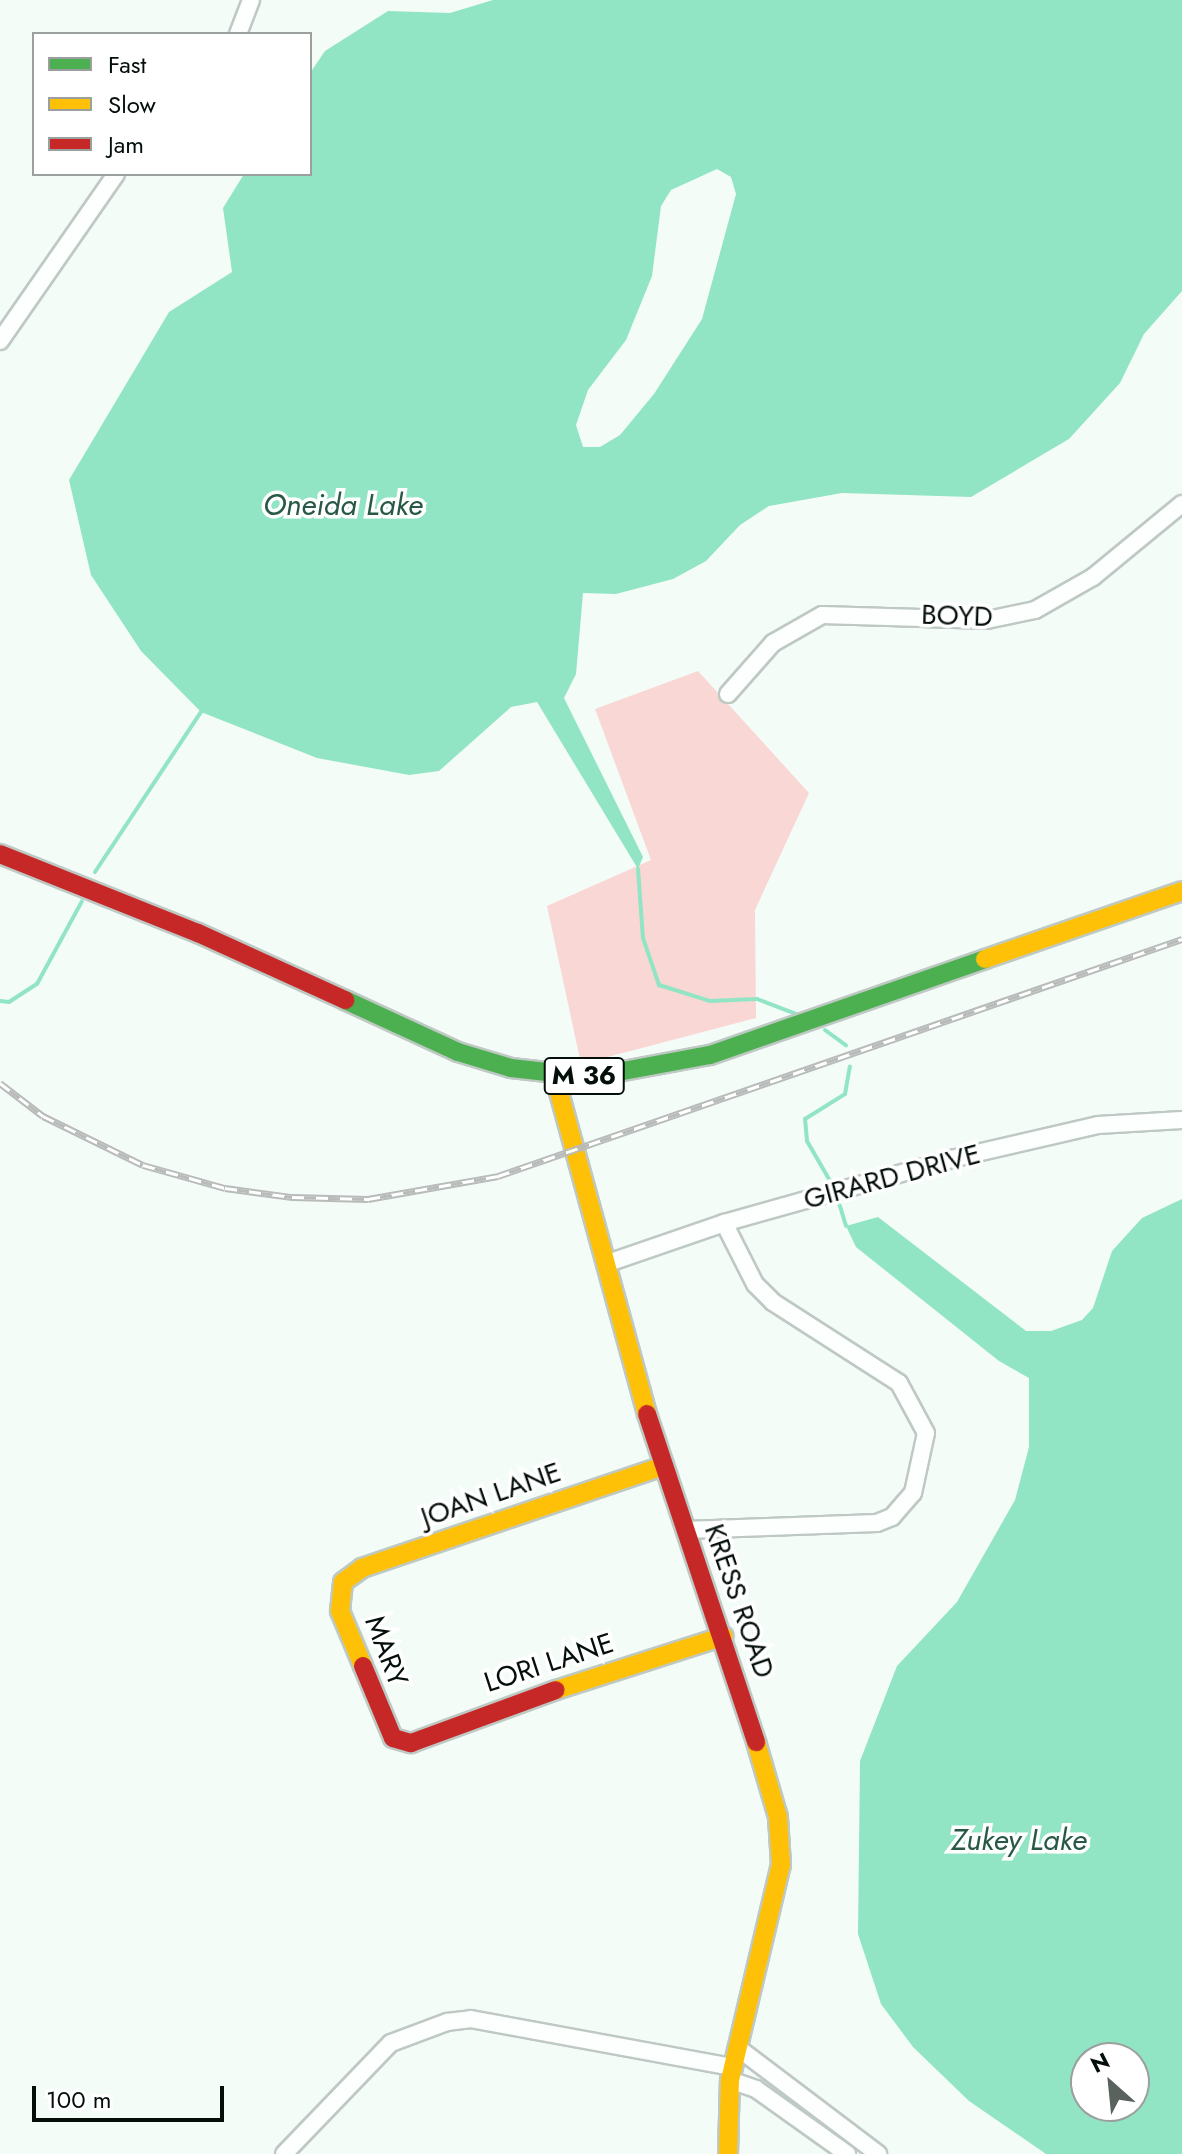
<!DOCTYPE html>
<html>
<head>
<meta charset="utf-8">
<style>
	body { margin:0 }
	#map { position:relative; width:1182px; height:2154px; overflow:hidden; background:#f4fcf8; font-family:Jost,sans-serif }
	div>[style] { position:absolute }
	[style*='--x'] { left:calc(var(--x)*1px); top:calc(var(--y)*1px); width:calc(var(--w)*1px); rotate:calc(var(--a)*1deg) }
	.green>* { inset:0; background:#f9d7d4 }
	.water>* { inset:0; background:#91e5c4 }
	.stream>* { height:4px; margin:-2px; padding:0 2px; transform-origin:2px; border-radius:2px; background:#91e5c4 }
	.roads { filter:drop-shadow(2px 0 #bfc9c4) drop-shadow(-2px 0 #bfc9c4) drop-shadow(0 2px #bfc9c4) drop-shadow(0 -2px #bfc9c4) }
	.street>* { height:16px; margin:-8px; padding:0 8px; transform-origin:8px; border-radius:8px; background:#fdfffe }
	.fast>* { height:18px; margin:-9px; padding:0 9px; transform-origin:9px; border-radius:9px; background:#4caf50 }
	.slow>* { height:18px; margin:-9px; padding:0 9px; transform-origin:9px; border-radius:9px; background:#ffc107 }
	.jam>* { height:18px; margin:-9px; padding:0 9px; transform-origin:9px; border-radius:9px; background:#c62828 }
	.rail>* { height:7px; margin-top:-3.5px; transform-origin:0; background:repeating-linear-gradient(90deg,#fff 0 12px,#b8bbb9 0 24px); box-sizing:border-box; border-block:2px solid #b8bbb9 }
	span { translate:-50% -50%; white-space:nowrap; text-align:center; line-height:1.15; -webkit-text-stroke:7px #fff; paint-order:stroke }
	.shield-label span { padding:2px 6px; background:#fff; border:2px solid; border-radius:6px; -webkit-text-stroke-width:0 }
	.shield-label { font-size:26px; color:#050f0a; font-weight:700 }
	.street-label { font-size:28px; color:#050f0a }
	.water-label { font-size:30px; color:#295946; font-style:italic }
	.legend { position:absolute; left:32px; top:32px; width:280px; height:144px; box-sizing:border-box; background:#fff; border:2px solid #9b9f9d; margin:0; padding:10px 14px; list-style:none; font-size:24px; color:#050f0a }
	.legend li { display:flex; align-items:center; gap:16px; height:40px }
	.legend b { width:40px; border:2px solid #9b9f9d }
	.north { position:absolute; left:1070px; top:2042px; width:80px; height:80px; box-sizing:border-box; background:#fff; border:2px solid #9b9f9d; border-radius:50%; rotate:333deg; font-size:22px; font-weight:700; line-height:32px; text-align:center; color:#050f0a }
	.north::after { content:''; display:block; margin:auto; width:28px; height:36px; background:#59625d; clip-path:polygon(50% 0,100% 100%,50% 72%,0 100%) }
	.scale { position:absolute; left:32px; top:2086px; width:192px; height:36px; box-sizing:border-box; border:4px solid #050f0a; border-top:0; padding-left:10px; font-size:24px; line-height:28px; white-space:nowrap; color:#050f0a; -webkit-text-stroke:6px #fff; paint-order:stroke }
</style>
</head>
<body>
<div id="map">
	<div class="green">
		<div style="clip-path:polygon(698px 671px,809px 793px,755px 910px,756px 1018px,581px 1064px,547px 906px,651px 860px,595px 709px)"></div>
	</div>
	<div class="water">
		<div style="clip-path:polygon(evenodd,493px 0,1182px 0,1182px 291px,1144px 334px,1120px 383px,1069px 439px,971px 497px,842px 493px,769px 506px,740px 525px,706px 561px,673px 579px,616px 594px,583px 593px,576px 674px,564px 698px,643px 857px,638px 869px,537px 702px,511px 707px,439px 771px,409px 775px,317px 758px,201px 712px,141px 651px,91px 575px,69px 480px,169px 312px,232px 272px,223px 208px,244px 174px,310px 174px,310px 73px,325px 51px,388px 11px,450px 13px,493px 0,717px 169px,731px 177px,736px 194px,702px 319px,654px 394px,620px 435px,600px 447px,583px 447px,576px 425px,588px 390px,626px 340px,652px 276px,661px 206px,671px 190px,717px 169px)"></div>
		<div style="clip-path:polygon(evenodd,1182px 1199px,1182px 2154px,1046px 2154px,969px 2101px,913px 2047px,881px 2004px,858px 1934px,860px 1761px,897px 1666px,957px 1602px,1015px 1500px,1029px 1447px,1029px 1378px,999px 1361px,856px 1247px,846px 1226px,878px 1217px,1026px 1331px,1051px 1331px,1082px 1320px,1093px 1308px,1112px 1251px,1142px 1218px,1182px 1199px,1134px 2058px,1134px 2106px,1086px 2106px,1086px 2058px,1134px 2058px)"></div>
	</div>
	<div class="stream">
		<div style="--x:638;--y:869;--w:69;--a:85.9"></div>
		<div style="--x:643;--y:938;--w:50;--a:71.2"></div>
		<div style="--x:659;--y:985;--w:53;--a:17.4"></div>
		<div style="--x:710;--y:1001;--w:47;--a:-2.4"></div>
		<div style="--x:757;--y:999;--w:45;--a:20.9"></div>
		<div style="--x:95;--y:872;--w:192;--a:-56.5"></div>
		<div style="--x:0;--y:1001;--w:9;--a:6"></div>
		<div style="--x:9;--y:1002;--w:33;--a:-33"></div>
		<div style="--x:37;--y:984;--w:94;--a:-61.5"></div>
		<div style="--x:825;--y:1030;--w:26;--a:36"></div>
		<div style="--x:833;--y:1186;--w:52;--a:-120"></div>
		<div style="--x:807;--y:1141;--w:22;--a:-95"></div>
		<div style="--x:805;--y:1119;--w:47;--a:-32"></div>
		<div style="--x:845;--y:1094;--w:28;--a:-80"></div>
		<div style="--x:839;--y:1203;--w:24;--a:73"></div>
	</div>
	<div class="roads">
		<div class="street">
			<div style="--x:238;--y:34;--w:36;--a:-69"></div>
			<div style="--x:0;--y:341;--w:203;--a:-55.2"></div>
			<div style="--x:728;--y:694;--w:68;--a:-48.6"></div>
			<div style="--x:773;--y:643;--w:56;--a:-29.7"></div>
			<div style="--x:822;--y:615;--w:165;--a:1.7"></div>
			<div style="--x:987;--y:620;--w:49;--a:-11.8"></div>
			<div style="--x:1035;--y:610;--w:67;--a:-29.6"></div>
			<div style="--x:1093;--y:577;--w:115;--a:-39.4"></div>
			<div style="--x:608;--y:1263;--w:123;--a:-19"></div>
			<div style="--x:724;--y:1223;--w:236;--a:-15.7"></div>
			<div style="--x:951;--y:1159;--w:151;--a:-13"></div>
			<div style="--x:1098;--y:1125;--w:84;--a:-3.4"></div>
			<div style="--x:685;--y:1530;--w:192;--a:-2.1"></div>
			<div style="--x:877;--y:1523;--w:16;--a:-22"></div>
			<div style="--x:892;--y:1517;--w:32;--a:-49"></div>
			<div style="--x:913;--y:1493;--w:61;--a:-77.8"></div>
			<div style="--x:926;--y:1433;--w:57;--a:-118.4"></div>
			<div style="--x:899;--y:1383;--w:150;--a:-147.3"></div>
			<div style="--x:773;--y:1302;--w:25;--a:-135"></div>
			<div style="--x:755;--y:1284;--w:68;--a:-116.9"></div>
			<div style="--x:738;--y:2048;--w:176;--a:37.1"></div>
			<div style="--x:730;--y:2080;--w:28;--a:19"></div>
			<div style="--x:756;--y:2089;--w:112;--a:35.5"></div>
			<div style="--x:284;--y:2154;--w:154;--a:-46.1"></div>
			<div style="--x:391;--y:2043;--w:60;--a:-20.6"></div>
			<div style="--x:447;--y:2022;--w:24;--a:-7"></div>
			<div style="--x:471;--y:2019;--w:265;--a:10.4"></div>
		</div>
		<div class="fast">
			<div style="--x:345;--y:1000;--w:124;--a:24.7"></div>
			<div style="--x:458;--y:1052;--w:55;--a:16.8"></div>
			<div style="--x:511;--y:1068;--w:81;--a:6.4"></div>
			<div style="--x:591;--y:1077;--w:121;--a:-10.5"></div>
			<div style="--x:710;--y:1055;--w:291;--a:-19.2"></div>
		</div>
		<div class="slow">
			<div style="--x:985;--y:959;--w:208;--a:-19"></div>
			<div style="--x:554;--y:1074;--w:352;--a:74.7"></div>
			<div style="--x:363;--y:1666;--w:60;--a:-112.7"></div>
			<div style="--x:340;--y:1611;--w:29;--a:-84"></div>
			<div style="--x:343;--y:1582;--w:24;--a:-36"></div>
			<div style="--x:362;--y:1568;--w:316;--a:-18.7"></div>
			<div style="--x:556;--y:1690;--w:176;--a:-17.8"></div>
			<div style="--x:728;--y:2154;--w:74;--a:-88.5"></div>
			<div style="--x:730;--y:2080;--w:221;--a:-76.7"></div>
			<div style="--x:781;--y:1865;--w:48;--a:-93.6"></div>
			<div style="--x:778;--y:1817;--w:78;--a:-106.3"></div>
		</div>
		<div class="jam">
			<div style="--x:0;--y:854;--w:213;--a:21.8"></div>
			<div style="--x:198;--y:933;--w:162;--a:24.5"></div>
			<div style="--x:647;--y:1414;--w:346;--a:71.6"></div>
			<div style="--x:363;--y:1666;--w:78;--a:67.4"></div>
			<div style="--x:393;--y:1738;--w:19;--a:16"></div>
			<div style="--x:411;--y:1743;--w:154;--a:-20.1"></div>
		</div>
	</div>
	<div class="rail">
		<div style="--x:0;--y:1083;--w:54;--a:37.5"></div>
		<div style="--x:43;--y:1116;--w:111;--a:26.1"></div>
		<div style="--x:143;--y:1165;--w:85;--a:15.7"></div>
		<div style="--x:225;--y:1188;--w:68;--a:7.7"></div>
		<div style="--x:292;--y:1197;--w:76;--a:1.5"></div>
		<div style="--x:368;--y:1199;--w:132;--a:-10"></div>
		<div style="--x:498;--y:1176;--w:724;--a:-19.11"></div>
	</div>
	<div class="shield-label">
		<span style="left:584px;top:1076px">M 36</span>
	</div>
	<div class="street-label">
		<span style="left:957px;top:616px;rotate:2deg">BOYD</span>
		<span style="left:892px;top:1177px;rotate:-15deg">GIRARD DRIVE</span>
		<span style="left:491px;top:1495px;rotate:-19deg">JOAN LANE</span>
		<span style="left:739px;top:1601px;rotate:71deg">KRESS ROAD</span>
		<span style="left:386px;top:1651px;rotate:69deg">MARY</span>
		<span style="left:549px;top:1663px;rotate:-18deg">LORI LANE</span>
	</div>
	<div class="water-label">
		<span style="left:343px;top:505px">Oneida Lake</span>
		<span style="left:1019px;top:1840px">Zukey Lake</span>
	</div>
	<ul class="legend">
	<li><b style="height:10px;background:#4caf50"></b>Fast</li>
	<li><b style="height:10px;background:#ffc107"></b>Slow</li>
	<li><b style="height:10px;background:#c62828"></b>Jam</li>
	</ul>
	<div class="north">N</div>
	<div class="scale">100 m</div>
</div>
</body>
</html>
